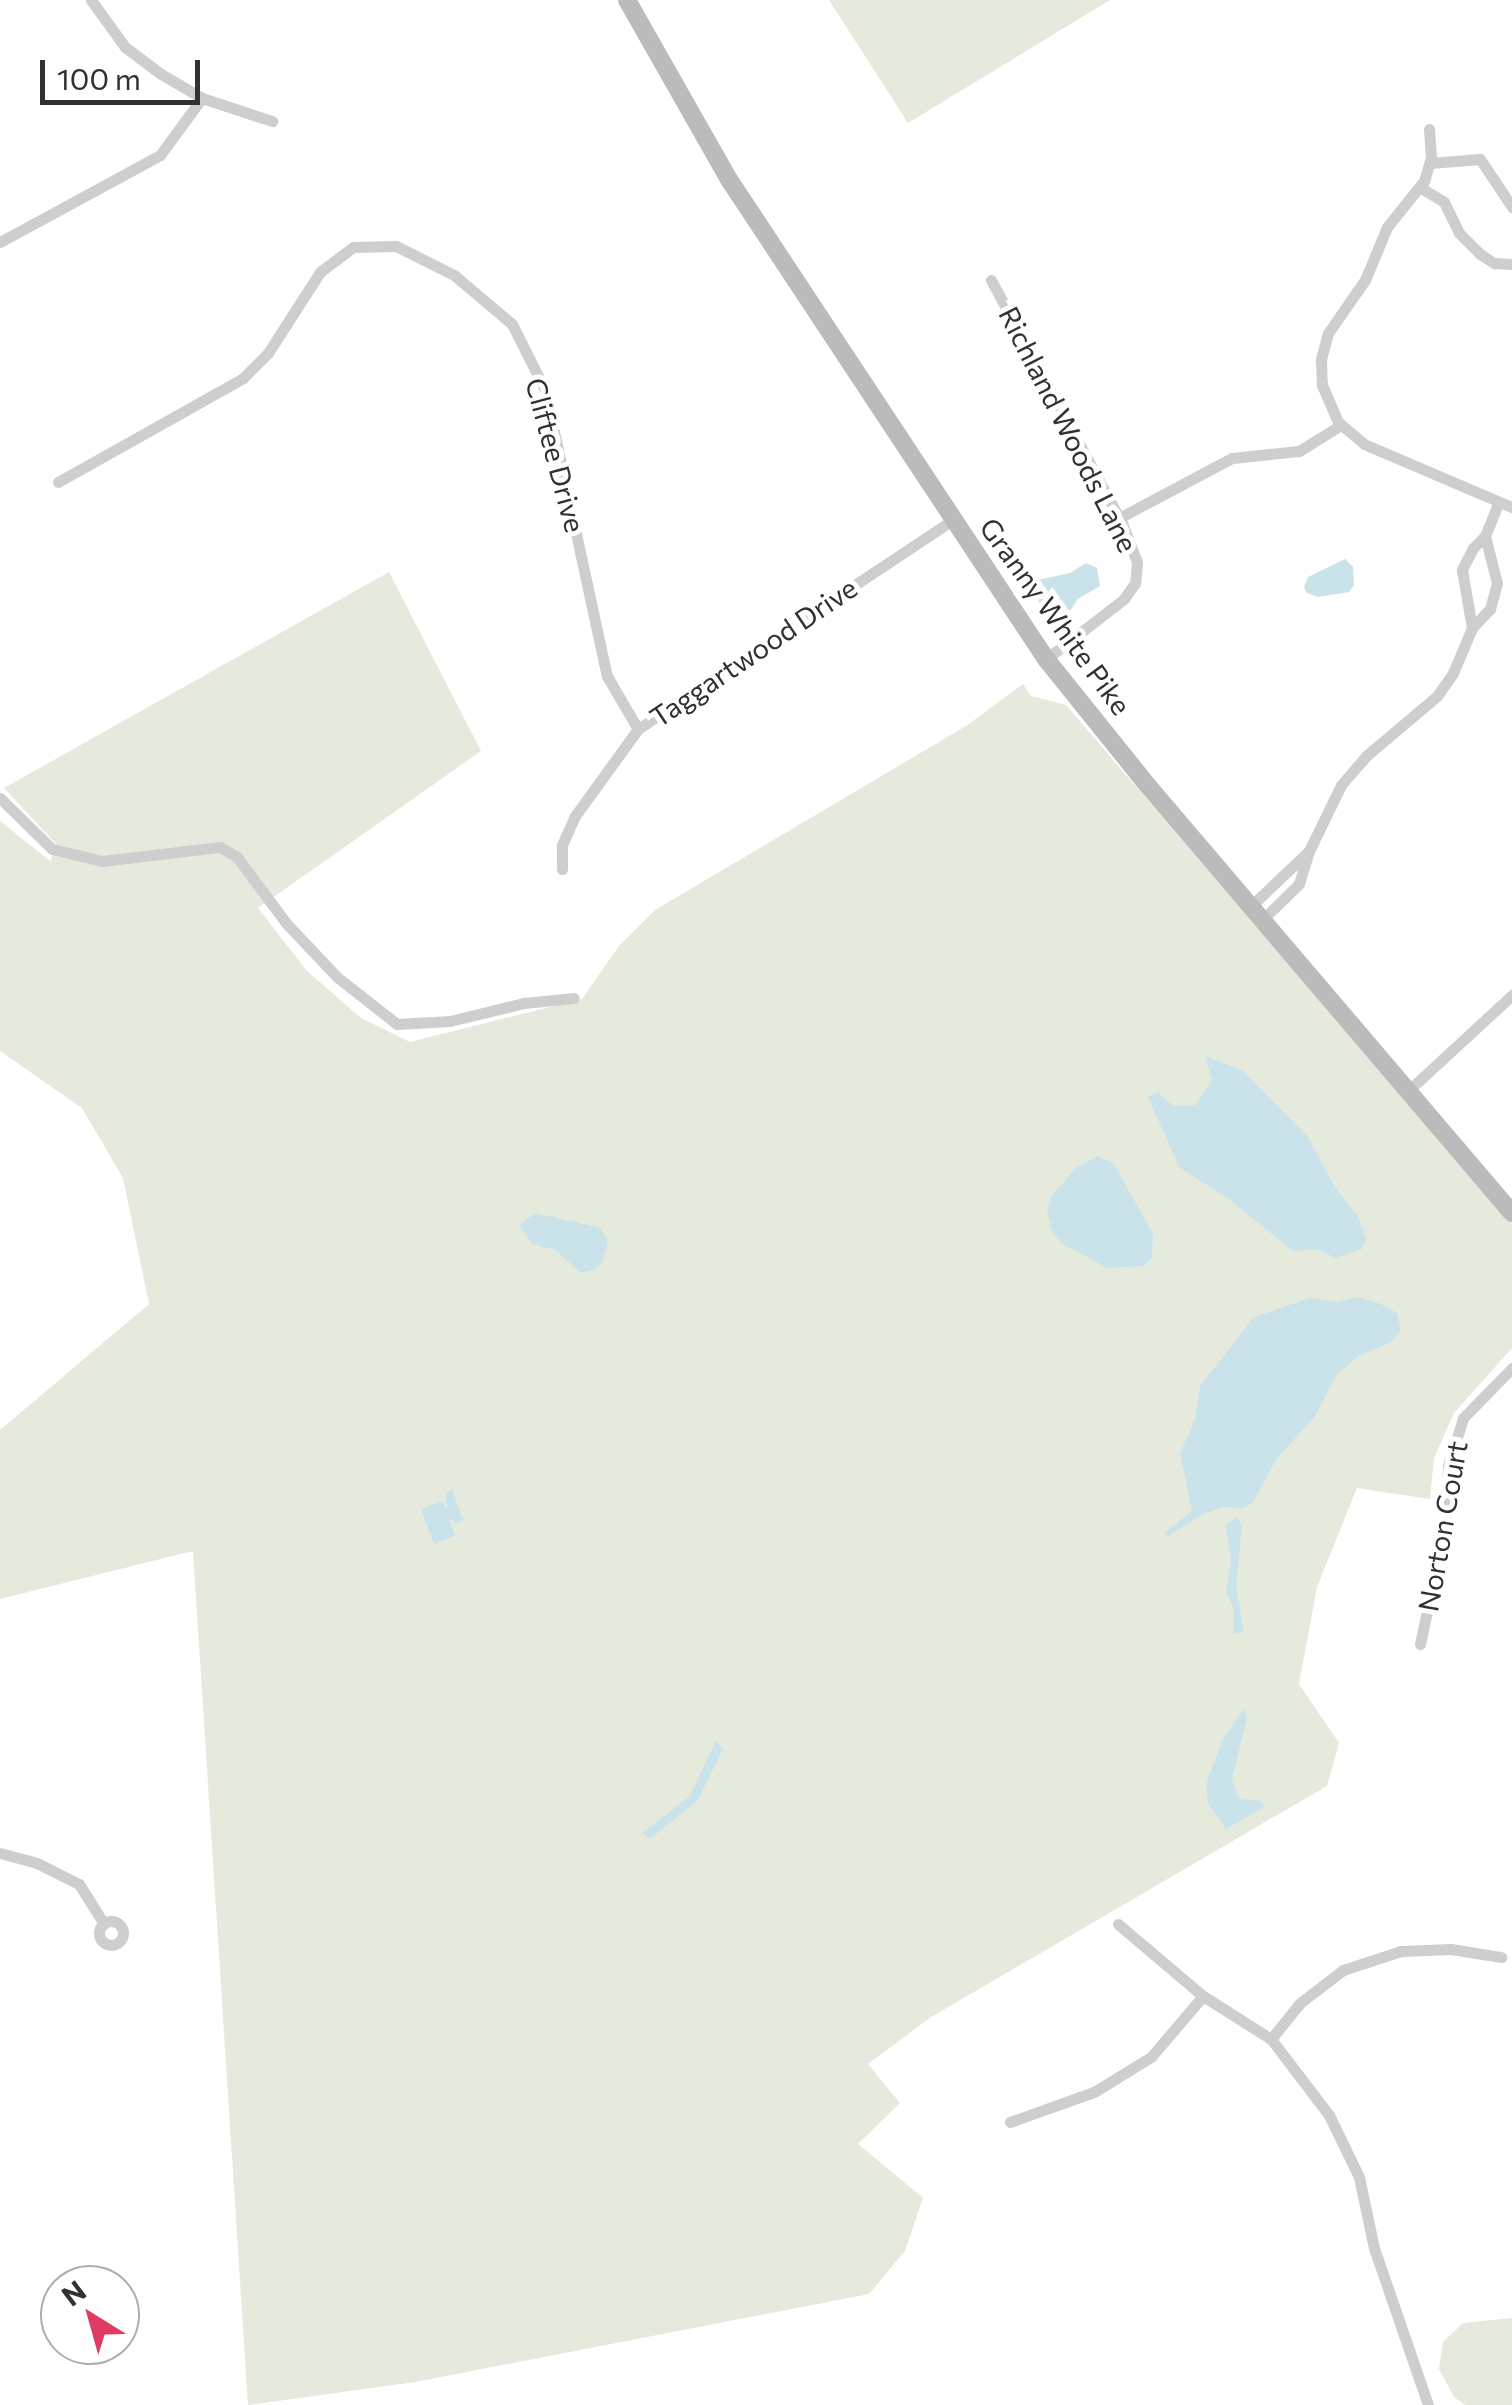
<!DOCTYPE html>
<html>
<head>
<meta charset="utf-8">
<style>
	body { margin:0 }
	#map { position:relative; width:1512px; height:2405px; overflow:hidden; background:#fff; font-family:Commissioner,sans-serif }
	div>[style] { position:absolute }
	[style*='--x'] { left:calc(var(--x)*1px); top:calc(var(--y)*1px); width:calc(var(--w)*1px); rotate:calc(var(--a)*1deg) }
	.green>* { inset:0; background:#e6eadd }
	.water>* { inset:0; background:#cae3ea }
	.street>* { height:11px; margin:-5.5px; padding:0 5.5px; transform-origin:5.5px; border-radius:5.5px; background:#cecece }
	.street>.ring { margin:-5.5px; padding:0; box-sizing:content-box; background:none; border:11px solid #cecece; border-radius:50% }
	.secondary>* { height:18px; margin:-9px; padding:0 9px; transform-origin:9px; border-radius:9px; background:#bbb }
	span { translate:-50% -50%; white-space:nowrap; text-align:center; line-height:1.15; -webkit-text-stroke:10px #fff; paint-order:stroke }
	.street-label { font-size:28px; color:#313131 }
	.north { position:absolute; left:40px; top:2265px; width:100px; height:100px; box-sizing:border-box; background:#fff; border:2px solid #adadad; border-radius:50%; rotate:323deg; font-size:28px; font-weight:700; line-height:40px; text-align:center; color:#313131 }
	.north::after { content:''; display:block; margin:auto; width:35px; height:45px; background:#e03b62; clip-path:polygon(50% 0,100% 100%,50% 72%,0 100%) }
	.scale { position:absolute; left:40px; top:60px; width:160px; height:45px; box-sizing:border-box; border:5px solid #313131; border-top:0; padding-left:12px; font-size:30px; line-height:35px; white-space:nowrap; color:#313131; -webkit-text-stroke:8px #fff; paint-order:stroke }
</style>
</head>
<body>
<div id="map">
	<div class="green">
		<div style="clip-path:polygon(829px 0,1110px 0,908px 123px)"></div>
		<div style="clip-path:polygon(389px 572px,481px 751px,258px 908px,307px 971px,361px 1018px,410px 1042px,582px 999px,619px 946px,655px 910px,966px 726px,1023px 684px,1031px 696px,1066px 705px,1512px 1224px,1512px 1348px,1454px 1413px,1434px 1458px,1430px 1499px,1357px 1488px,1317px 1587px,1299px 1684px,1339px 1743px,1327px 1786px,931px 2017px,868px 2064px,900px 2103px,858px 2144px,923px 2198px,905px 2251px,869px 2294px,415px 2382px,248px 2405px,193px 1551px,0 1599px,0 1430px,149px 1304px,123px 1178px,82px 1108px,0 1051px,0 821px,50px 861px,56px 844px,4px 788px)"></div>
		<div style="clip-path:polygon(1512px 2318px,1512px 2405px,1465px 2405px,1454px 2397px,1439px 2369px,1443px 2342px,1463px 2323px)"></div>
	</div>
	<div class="water">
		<div style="clip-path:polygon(1345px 559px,1353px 567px,1354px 585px,1349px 592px,1318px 597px,1307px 593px,1304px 587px,1308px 577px)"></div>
		<div style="clip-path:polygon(1086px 563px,1097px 568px,1100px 586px,1078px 599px,1069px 613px,1059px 611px,1058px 622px,1052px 621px,1032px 591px,1033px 581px,1070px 573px)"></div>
		<div style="clip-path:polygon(1205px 1056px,1243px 1071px,1308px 1137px,1334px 1186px,1357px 1215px,1366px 1238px,1362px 1249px,1336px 1258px,1316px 1249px,1293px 1251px,1230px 1200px,1179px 1167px,1148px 1097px,1158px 1092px,1173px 1106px,1195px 1105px,1212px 1080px)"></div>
		<div style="clip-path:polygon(1098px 1156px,1114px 1164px,1153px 1234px,1152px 1257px,1144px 1266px,1107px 1268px,1061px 1243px,1052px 1232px,1047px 1211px,1053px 1194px,1077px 1167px)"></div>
		<div style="clip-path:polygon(535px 1213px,601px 1228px,608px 1242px,602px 1263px,595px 1270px,580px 1273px,556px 1250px,532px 1244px,519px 1225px)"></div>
		<div style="clip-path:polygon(1310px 1298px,1336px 1302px,1358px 1297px,1381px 1304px,1397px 1313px,1401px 1330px,1390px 1343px,1358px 1356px,1336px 1376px,1315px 1416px,1276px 1460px,1253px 1502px,1244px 1508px,1224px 1507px,1203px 1514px,1167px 1537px,1164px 1533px,1192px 1511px,1180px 1453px,1195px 1419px,1200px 1386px,1254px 1317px)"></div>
		<div style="clip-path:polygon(452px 1489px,463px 1520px,456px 1524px,449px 1517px,455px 1536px,434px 1544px,421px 1509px,442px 1501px,447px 1510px,445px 1494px)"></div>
		<div style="clip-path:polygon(1237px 1517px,1242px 1525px,1236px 1585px,1244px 1632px,1233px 1634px,1234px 1609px,1226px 1591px,1231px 1558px,1225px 1525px)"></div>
		<div style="clip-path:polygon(1244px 1709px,1247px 1718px,1232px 1779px,1239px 1799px,1261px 1801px,1264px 1807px,1226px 1829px,1208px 1804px,1206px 1785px,1223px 1738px)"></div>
		<div style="clip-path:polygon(716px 1740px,723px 1749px,698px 1800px,650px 1839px,642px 1833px,690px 1796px)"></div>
	</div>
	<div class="street">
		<div style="--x:91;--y:0;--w:58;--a:54.1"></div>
		<div style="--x:125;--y:47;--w:45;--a:36.9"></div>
		<div style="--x:161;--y:74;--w:48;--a:30.3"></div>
		<div style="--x:202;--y:98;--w:74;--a:18.2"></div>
		<div style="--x:1429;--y:129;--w:28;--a:86"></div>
		<div style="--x:1431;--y:157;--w:25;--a:106"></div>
		<div style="--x:1424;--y:181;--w:59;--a:128.8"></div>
		<div style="--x:1387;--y:227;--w:57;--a:112.5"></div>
		<div style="--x:1365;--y:280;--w:65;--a:124.9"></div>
		<div style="--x:1328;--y:333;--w:28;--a:105"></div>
		<div style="--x:1321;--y:360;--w:25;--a:88"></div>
		<div style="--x:1322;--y:385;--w:40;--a:66.6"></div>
		<div style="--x:1338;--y:422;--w:34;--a:40"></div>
		<div style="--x:1364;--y:444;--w:161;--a:23.1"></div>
		<div style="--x:1430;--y:163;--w:50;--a:-4.6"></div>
		<div style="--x:1480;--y:159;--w:58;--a:56.3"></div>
		<div style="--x:1421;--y:188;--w:27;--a:31"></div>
		<div style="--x:1444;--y:202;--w:34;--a:64"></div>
		<div style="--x:1459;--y:233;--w:30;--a:45"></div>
		<div style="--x:1480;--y:254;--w:17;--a:33"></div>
		<div style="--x:1494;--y:263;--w:18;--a:3"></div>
		<div style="--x:0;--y:242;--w:182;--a:-28.5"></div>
		<div style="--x:160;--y:155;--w:71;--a:-53.6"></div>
		<div style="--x:991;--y:280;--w:276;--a:61.7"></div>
		<div style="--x:1122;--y:523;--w:42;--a:69"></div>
		<div style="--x:1137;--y:562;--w:21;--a:95"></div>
		<div style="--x:1135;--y:583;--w:19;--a:125"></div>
		<div style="--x:1124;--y:599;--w:98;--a:142.4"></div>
		<div style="--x:58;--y:482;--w:212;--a:-29.3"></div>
		<div style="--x:243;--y:378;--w:35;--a:-45"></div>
		<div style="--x:268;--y:353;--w:96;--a:-57.3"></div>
		<div style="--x:320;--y:272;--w:41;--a:-37.1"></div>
		<div style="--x:353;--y:247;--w:43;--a:-1.3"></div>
		<div style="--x:396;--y:246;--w:65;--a:26.6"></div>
		<div style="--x:454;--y:275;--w:76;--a:40.2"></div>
		<div style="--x:512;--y:324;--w:74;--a:63.4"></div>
		<div style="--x:545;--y:390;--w:293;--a:77.8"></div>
		<div style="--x:607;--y:676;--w:61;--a:59.7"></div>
		<div style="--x:1119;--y:518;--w:128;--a:-28"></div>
		<div style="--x:1232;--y:458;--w:67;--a:-6"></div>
		<div style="--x:1299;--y:451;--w:49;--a:-31.8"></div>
		<div style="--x:1485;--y:536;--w:35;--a:-68"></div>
		<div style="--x:0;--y:798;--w:73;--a:44.4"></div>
		<div style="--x:52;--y:849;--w:51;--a:13.5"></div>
		<div style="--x:102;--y:861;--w:119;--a:-6.8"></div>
		<div style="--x:220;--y:847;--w:20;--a:30"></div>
		<div style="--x:237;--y:857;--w:82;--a:53.4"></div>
		<div style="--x:286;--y:923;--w:74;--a:46.6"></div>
		<div style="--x:337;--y:977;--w:76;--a:38.1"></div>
		<div style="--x:397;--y:1024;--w:53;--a:-3.2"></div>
		<div style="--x:450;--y:1021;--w:76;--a:-13.7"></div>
		<div style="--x:524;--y:1003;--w:50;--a:-5.7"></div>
		<div style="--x:1309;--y:851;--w:73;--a:-64.1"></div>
		<div style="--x:1341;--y:785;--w:38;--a:-49"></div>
		<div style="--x:1366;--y:756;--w:93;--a:-40.2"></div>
		<div style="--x:1437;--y:696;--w:28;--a:-55"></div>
		<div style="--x:1453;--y:673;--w:49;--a:-67.1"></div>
		<div style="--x:1472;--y:628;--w:26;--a:-47"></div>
		<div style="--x:1490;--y:609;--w:27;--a:-75"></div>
		<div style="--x:1497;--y:583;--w:49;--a:-104.3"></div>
		<div style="--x:1485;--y:536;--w:17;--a:135"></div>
		<div style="--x:1473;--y:548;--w:25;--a:117"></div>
		<div style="--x:1462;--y:570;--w:59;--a:80.2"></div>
		<div style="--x:562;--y:869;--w:24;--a:-90"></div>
		<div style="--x:562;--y:845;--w:32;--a:-66"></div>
		<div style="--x:575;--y:816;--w:107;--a:-54.1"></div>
		<div style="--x:638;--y:729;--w:379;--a:-33.6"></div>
		<div style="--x:1251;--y:906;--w:80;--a:-43.5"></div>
		<div style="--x:1309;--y:851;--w:34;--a:107"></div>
		<div style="--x:1299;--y:884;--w:50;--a:135.8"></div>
		<div style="--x:1408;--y:1091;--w:142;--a:-42.7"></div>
		<div style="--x:1420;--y:1644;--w:119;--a:-77.8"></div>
		<div style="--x:1445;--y:1528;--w:62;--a:-87.2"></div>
		<div style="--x:1448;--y:1466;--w:50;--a:-72.6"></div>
		<div style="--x:1463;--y:1418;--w:70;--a:-45.6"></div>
		<div style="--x:0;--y:1853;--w:38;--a:15"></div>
		<div style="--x:37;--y:1863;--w:47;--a:26.6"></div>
		<div style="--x:79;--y:1884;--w:47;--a:58"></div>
		<div class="ring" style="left:99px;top:1921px;width:13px;height:13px"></div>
		<div style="--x:1118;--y:1924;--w:111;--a:40.3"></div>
		<div style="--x:1203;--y:1996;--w:80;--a:32.3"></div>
		<div style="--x:1271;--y:2039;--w:96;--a:52.7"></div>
		<div style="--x:1329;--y:2115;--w:69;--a:64.2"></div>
		<div style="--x:1359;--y:2177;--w:73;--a:78.1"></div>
		<div style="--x:1374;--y:2248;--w:166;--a:71"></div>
		<div style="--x:1271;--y:2039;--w:46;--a:-51.1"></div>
		<div style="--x:1300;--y:2003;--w:54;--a:-37.5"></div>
		<div style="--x:1343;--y:1970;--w:61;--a:-18.1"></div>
		<div style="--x:1401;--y:1951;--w:50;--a:-2.3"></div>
		<div style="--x:1451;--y:1949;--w:51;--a:9.1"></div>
		<div style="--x:1010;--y:2122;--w:89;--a:-19.7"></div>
		<div style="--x:1094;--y:2092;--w:67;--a:-31.6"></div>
		<div style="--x:1151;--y:2057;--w:80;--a:-49.6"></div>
	</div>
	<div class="secondary">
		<div style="--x:627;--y:0;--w:208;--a:60.4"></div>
		<div style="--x:730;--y:181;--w:573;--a:56.53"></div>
		<div style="--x:1046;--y:659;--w:164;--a:51.2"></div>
		<div style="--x:1149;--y:787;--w:560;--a:49.57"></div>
	</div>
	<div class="street-label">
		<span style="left:1069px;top:429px;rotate:63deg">Richland Woods Lane</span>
		<span style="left:556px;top:455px;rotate:75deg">Cliftee Drive</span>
		<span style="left:1056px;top:616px;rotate:54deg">Granny White Pike</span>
		<span style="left:753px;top:652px;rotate:-34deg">Taggartwood Drive</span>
		<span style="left:1442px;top:1526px;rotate:-80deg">Norton Court</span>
	</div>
	<div class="north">N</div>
	<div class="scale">100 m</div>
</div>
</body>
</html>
